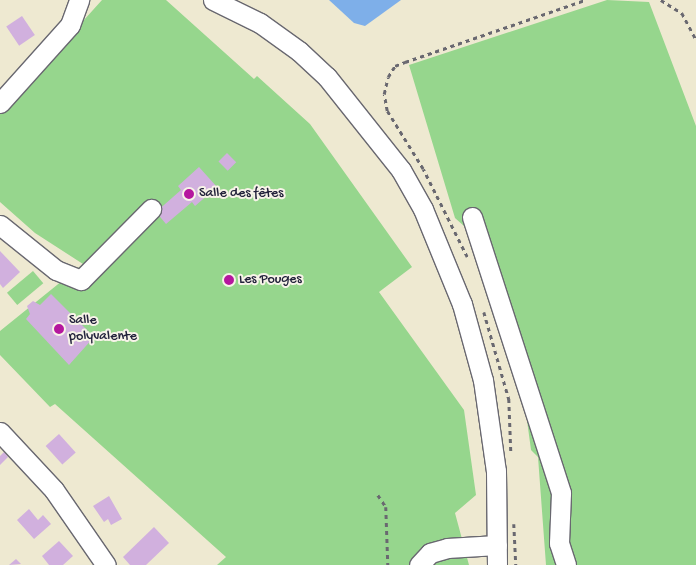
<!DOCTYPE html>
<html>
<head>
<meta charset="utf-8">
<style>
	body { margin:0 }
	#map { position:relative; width:696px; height:565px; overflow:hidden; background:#eee9d1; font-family:"Gochi Hand",sans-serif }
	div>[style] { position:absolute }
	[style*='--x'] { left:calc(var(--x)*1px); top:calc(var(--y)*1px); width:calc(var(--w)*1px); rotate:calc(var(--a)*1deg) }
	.green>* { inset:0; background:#96d68d; transform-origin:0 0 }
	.water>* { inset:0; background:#7eafe9 }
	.building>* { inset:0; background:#d1b0de; transform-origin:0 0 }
	.path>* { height:2.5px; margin-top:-1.25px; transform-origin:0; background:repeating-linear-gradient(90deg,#696870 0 4px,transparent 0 8px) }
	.roads { filter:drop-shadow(1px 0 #696870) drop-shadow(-1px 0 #696870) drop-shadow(0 1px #696870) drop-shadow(0 -1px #696870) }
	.minor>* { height:19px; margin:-9.5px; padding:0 9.5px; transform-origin:9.5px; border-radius:9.5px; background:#fff }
	.dots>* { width:14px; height:14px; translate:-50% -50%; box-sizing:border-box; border:2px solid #f7f3e8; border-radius:50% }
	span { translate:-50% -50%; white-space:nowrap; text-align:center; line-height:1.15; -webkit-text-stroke:4px #f7f3e8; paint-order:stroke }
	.poi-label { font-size:14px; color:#22223b }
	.left { translate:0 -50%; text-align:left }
</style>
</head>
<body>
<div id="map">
	<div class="green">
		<div style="clip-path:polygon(102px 0,166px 0,254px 79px,257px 76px,310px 124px,412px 267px,379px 292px,464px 410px,476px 495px,455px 513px,469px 565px,217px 565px,226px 557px,55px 404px,50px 407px,0 355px,0 331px,83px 264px,35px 233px,0 202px,0 113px)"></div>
		<div style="clip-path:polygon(607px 0,649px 2px,696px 126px,696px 565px,546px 565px,538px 457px,531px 450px,524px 398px,468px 224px,464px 226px,455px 218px,409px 65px)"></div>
		<div style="left:33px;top:271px;width:16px;height:34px;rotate:50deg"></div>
	</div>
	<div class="water">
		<div style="clip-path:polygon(329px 0,401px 0,365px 26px,354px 23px)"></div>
	</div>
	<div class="building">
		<div style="left:22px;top:16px;width:23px;height:19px;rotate:56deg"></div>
		<div style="left:227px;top:153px;width:13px;height:12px;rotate:45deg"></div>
		<div style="clip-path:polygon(199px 167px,217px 187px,195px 206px,192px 202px,166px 224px,156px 212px,181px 190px,178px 186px)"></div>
		<div style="clip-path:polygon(0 251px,20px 272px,3px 288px,0 284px)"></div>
		<div style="clip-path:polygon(51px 294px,94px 337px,69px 365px,26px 319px,30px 314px,27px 306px,33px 301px,40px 305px)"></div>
		<div style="left:59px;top:434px;width:25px;height:18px;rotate:48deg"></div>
		<div style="clip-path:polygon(4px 452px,8px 457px,0 465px,0 456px)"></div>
		<div style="clip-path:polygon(109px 496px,122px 519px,111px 525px,108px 519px,104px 522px,93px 506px)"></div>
		<div style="clip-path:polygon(29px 509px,38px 520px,43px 515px,51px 524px,34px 539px,17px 520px)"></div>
		<div style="clip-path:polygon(154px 527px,169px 543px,146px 565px,130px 565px,123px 557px)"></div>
		<div style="clip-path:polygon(59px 541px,73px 556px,63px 565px,49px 565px,42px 556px)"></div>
		<div style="clip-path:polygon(16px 559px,21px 564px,9px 565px)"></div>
	</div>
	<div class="path">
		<div style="--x:661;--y:0;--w:25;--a:32"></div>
		<div style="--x:682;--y:13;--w:30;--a:62"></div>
		<div style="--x:467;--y:257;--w:98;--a:-116.6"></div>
		<div style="--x:423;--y:169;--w:68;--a:-121.8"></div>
		<div style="--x:387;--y:111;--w:17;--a:-100"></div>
		<div style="--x:384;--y:94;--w:17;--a:-77"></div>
		<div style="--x:388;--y:77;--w:13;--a:-58"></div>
		<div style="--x:395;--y:66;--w:11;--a:-22"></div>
		<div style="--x:405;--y:62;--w:190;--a:-19"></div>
		<div style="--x:484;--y:312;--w:91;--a:74"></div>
		<div style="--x:509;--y:399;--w:52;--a:87.8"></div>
		<div style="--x:378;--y:495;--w:14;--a:56"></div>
		<div style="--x:386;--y:507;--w:58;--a:88"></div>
		<div style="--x:514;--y:524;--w:41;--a:87.2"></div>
	</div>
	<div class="roads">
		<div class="minor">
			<div style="--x:213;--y:0;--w:52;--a:26.1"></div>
			<div style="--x:260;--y:23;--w:48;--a:35.7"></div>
			<div style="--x:299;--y:51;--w:38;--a:43"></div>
			<div style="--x:327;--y:77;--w:119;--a:51.5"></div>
			<div style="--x:401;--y:170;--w:45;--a:60.6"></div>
			<div style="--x:423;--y:209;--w:103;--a:67.7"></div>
			<div style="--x:462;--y:304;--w:79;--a:74.6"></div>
			<div style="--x:483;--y:380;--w:92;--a:81.9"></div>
			<div style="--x:496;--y:471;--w:94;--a:89.4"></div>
			<div style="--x:0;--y:103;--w:105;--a:-48.1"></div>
			<div style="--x:70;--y:25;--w:27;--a:-70"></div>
			<div style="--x:472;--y:217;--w:290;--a:72.1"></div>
			<div style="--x:561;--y:493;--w:50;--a:92.3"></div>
			<div style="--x:559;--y:543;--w:23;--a:72"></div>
			<div style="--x:0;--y:225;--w:72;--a:38.8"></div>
			<div style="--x:56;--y:270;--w:27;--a:22"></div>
			<div style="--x:81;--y:280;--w:100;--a:-45.4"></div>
			<div style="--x:0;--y:432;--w:79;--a:47"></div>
			<div style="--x:54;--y:490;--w:91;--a:55.3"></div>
			<div style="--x:419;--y:565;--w:16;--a:-47"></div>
			<div style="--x:430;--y:553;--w:18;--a:-16"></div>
			<div style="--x:447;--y:548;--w:50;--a:-3.4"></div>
		</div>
	</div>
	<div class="dots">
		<div style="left:189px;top:194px;background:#b5179e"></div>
		<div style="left:229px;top:280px;background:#b5179e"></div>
		<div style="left:59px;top:329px;background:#b5179e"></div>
	</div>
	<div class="poi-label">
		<span class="left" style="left:199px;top:194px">Salle des fêtes</span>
		<span class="left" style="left:239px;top:280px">Les Pouges</span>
		<span class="left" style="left:69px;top:329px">Salle<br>polyvalente</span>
	</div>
</div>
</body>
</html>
